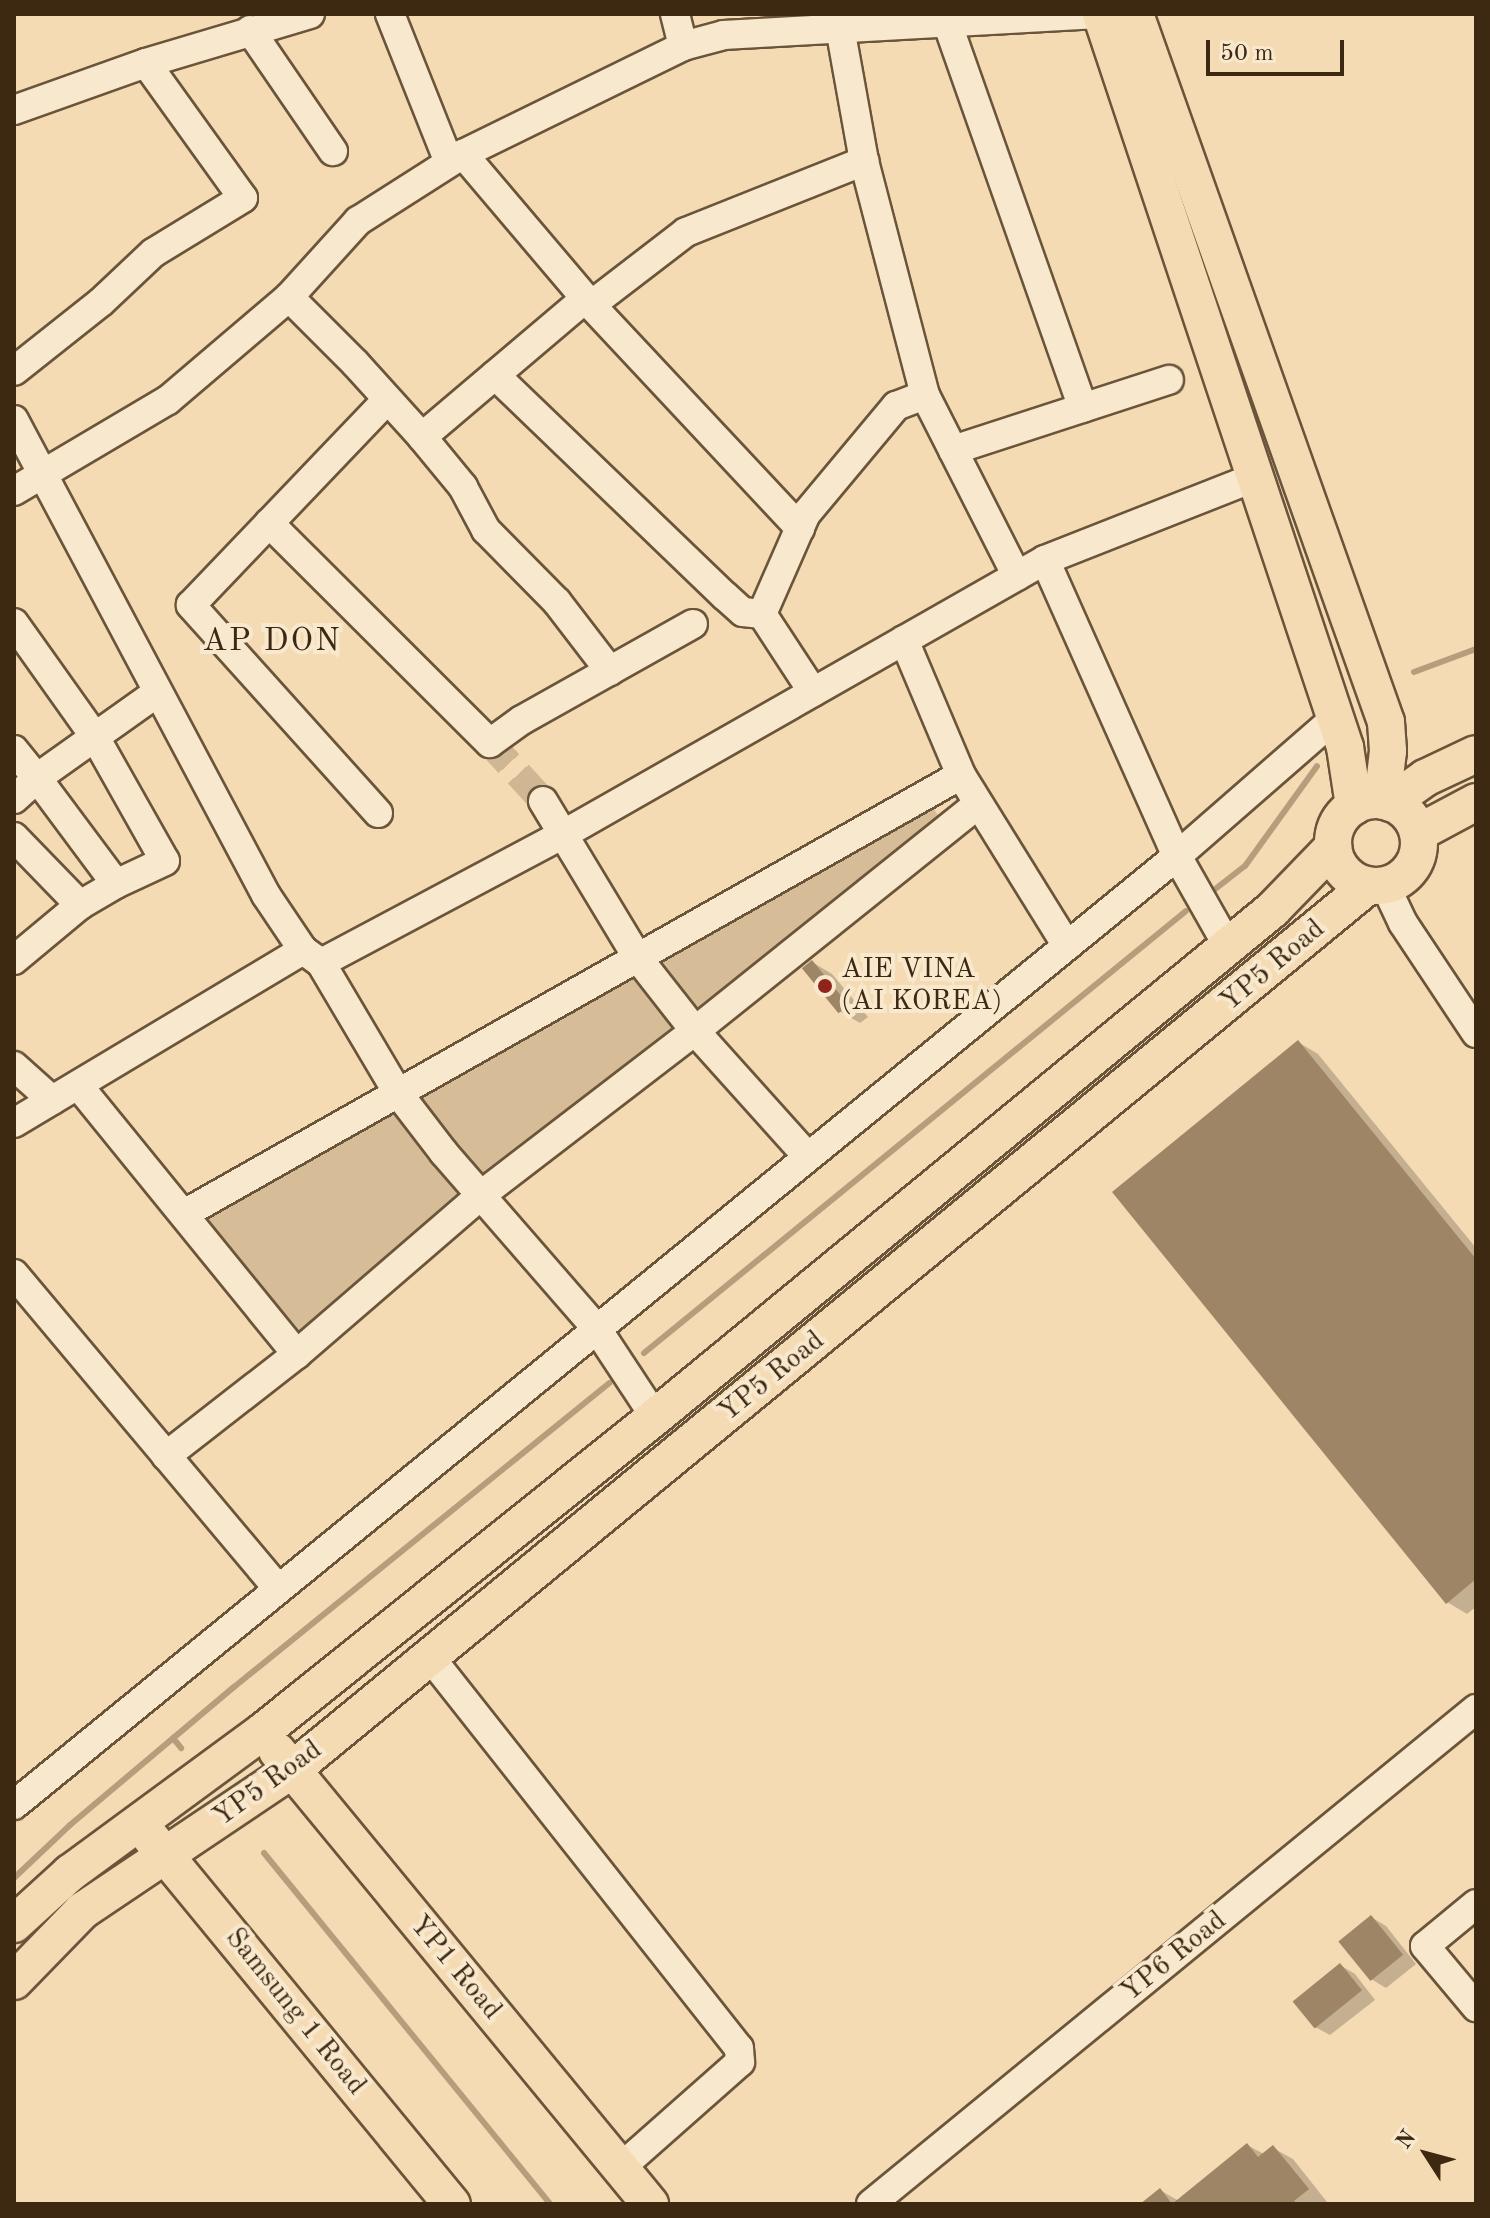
<!DOCTYPE html>
<html>
<head>
<meta charset="utf-8">
<style>
	body { margin:0 }
	#map { position:relative; width:1490px; height:2218px; overflow:hidden; background:#f5dbb4; font-family:"Old Standard TT",serif }
	div>[style] { position:absolute }
	[style*='--x'] { left:calc(var(--x)*1px); top:calc(var(--y)*1px); width:calc(var(--w)*1px); rotate:calc(var(--a)*1deg) }
	.green>* { inset:0; background:#d6bd98 }
	.shadow>* { inset:0; background:#0003 }
	.stream>* { height:6px; margin:-3px; padding:0 3px; transform-origin:3px; border-radius:3px; background:#b69e7d }
	.building>* { inset:0; background:#9d8566; transform-origin:0 0 }
	.minor-tunnel>* { height:28px; margin-top:-14px; transform-origin:0; background:repeating-linear-gradient(90deg,#d0b793 0 28px,transparent 0 42px) }
	.roads { filter:drop-shadow(2px 0 #6b553a) drop-shadow(-2px 0 #6b553a) drop-shadow(0 2px #6b553a) drop-shadow(0 -2px #6b553a) }
	.minor>* { height:28px; margin:-14px; padding:0 14px; transform-origin:14px; border-radius:14px; background:#f8e8ce }
	.major>* { height:36px; margin:-18px; padding:0 18px; transform-origin:18px; border-radius:18px; background:#f5dbb4 }
	.major>.ring { margin:-18px; padding:0; box-sizing:content-box; background:none; border:36px solid #f5dbb4; border-radius:50% }
	.dots>* { width:22px; height:22px; translate:-50% -50%; box-sizing:border-box; border:4px solid #f8e8ce; border-radius:50% }
	span { translate:-50% -50%; white-space:nowrap; text-align:center; line-height:1.15; -webkit-text-stroke:8px #f8e8ce; paint-order:stroke }
	.street-label { font-size:28px; color:#3d2811 }
	.poi-label { font-size:28px; color:#3d2811 }
	.left { translate:0 -50%; text-align:left }
	.quarter-label { font-size:32px; color:#3d2811; letter-spacing:2px }
	.frame { position:absolute; inset:0; border:16px solid #3d2811; pointer-events:none }
	.north { position:absolute; left:1386px; top:2114px; width:80px; height:80px; -webkit-text-stroke:6px #f8e8ce; paint-order:stroke; rotate:306deg; font-size:22px; font-weight:700; line-height:32px; text-align:center; color:#3d2811 }
	.north::after { content:''; display:block; margin:auto; width:28px; height:36px; background:#3d2811; clip-path:polygon(50% 0,100% 100%,50% 72%,0 100%) }
	.scale { position:absolute; left:1206px; top:40px; width:138px; height:36px; box-sizing:border-box; border:4px solid #3d2811; border-top:0; padding-left:10px; font-size:24px; line-height:28px; white-space:nowrap; color:#3d2811; -webkit-text-stroke:6px #f8e8ce; paint-order:stroke }
</style>
</head>
<body>
<div id="map">
	<div class="green">
		<div style="clip-path:polygon(931px 804px,940px 819px,310px 1332px,293px 1334px,207px 1232px,208px 1215px)"></div>
	</div>
	<div class="shadow">
		<div style="clip-path:polygon(812px 962px,832px 974px,868px 1017px,860px 1023px,839px 1011px)"></div>
		<div style="clip-path:polygon(1298px 1042px,1318px 1054px,1476px 1248px,1476px 1607px,1467px 1614px,1447px 1602px)"></div>
		<div style="clip-path:polygon(1371px 1917px,1386px 1926px,1416px 1964px,1386px 1988px,1371px 1979px)"></div>
		<div style="clip-path:polygon(1340px 1965px,1355px 1974px,1375px 2000px,1330px 2035px,1315px 2027px)"></div>
		<div style="clip-path:polygon(1247px 2145px,1264px 2154px,1273px 2148px,1293px 2159px,1327px 2202px,1143px 2204px,1160px 2190px,1179px 2201px)"></div>
	</div>
	<div class="stream">
		<div style="--x:1414;--y:672;--w:66;--a:-20.4"></div>
		<div style="--x:1214;--y:890;--w:39;--a:-38"></div>
		<div style="--x:1245;--y:866;--w:123;--a:-54.2"></div>
		<div style="--x:644;--y:1353;--w:699;--a:-39.2"></div>
		<div style="--x:173;--y:1738;--w:13;--a:51"></div>
		<div style="--x:264;--y:1853;--w:453;--a:50.8"></div>
		<div style="--x:14;--y:1878;--w:77;--a:-43.4"></div>
		<div style="--x:70;--y:1825;--w:214;--a:-40.1"></div>
		<div style="--x:234;--y:1687;--w:483;--a:-39"></div>
	</div>
	<div class="building">
		<div style="left:812px;top:960px;width:58px;height:13px;rotate:51deg"></div>
		<div style="clip-path:polygon(1298px 1040px,1476px 1259px,1476px 1579px,1446px 1604px,1112px 1192px)"></div>
		<div style="left:1371px;top:1915px;width:51px;height:42px;rotate:51deg"></div>
		<div style="left:1340px;top:1963px;width:35px;height:61px;rotate:51deg"></div>
		<div style="clip-path:polygon(1247px 2143px,1258px 2157px,1273px 2145px,1309px 2189px,1294px 2201px,1297px 2204px,1140px 2204px,1160px 2188px,1172px 2204px)"></div>
	</div>
	<div class="minor-tunnel">
		<div style="--x:490;--y:743;--w:79;--a:47.6"></div>
	</div>
	<div class="roads">
		<div class="minor">
			<div style="--x:390;--y:14;--w:159;--a:68.3"></div>
			<div style="--x:675;--y:14;--w:33;--a:76"></div>
			<div style="--x:947;--y:22;--w:409;--a:70.6"></div>
			<div style="--x:250;--y:30;--w:147;--a:55.6"></div>
			<div style="--x:146;--y:63;--w:171;--a:-16.6"></div>
			<div style="--x:14;--y:110;--w:140;--a:-19.6"></div>
			<div style="--x:146;--y:63;--w:166;--a:54.3"></div>
			<div style="--x:243;--y:198;--w:105;--a:148.6"></div>
			<div style="--x:153;--y:253;--w:71;--a:136.7"></div>
			<div style="--x:101;--y:302;--w:111;--a:141.6"></div>
			<div style="--x:463;--y:154;--w:198;--a:49.7"></div>
			<div style="--x:591;--y:305;--w:120;--a:-37.5"></div>
			<div style="--x:686;--y:232;--w:192;--a:-21.7"></div>
			<div style="--x:864;--y:161;--w:135;--a:-100.2"></div>
			<div style="--x:864;--y:161;--w:242;--a:75.4"></div>
			<div style="--x:289;--y:297;--w:93;--a:45"></div>
			<div style="--x:355;--y:363;--w:100;--a:47.8"></div>
			<div style="--x:422;--y:437;--w:65;--a:50.6"></div>
			<div style="--x:463;--y:487;--w:49;--a:61.9"></div>
			<div style="--x:486;--y:530;--w:101;--a:45.4"></div>
			<div style="--x:557;--y:602;--w:87;--a:52.5"></div>
			<div style="--x:591;--y:305;--w:306;--a:46.9"></div>
			<div style="--x:495;--y:375;--w:319;--a:43.9"></div>
			<div style="--x:725;--y:596;--w:24;--a:42"></div>
			<div style="--x:743;--y:612;--w:19;--a:6"></div>
			<div style="--x:14;--y:420;--w:538;--a:62.05"></div>
			<div style="--x:266;--y:895;--w:66;--a:56.1"></div>
			<div style="--x:303;--y:950;--w:22;--a:36"></div>
			<div style="--x:321;--y:963;--w:151;--a:59.4"></div>
			<div style="--x:398;--y:1093;--w:76;--a:52.5"></div>
			<div style="--x:444;--y:1153;--w:233;--a:49"></div>
			<div style="--x:597;--y:1329;--w:105;--a:56.6"></div>
			<div style="--x:422;--y:437;--w:214;--a:-40.3"></div>
			<div style="--x:953;--y:450;--w:227;--a:-18"></div>
			<div style="--x:14;--y:491;--w:179;--a:-30.6"></div>
			<div style="--x:168;--y:400;--w:159;--a:-40.4"></div>
			<div style="--x:289;--y:297;--w:103;--a:-47.8"></div>
			<div style="--x:358;--y:221;--w:125;--a:-32.5"></div>
			<div style="--x:463;--y:154;--w:245;--a:-26.1"></div>
			<div style="--x:683;--y:46;--w:42;--a:-15"></div>
			<div style="--x:724;--y:35;--w:374;--a:-3.2"></div>
			<div style="--x:269;--y:523;--w:312;--a:44.9"></div>
			<div style="--x:490;--y:743;--w:39;--a:-36"></div>
			<div style="--x:522;--y:720;--w:196;--a:-29.3"></div>
			<div style="--x:1045;--y:560;--w:224;--a:-21.5"></div>
			<div style="--x:14;--y:623;--w:140;--a:54.6"></div>
			<div style="--x:95;--y:737;--w:142;--a:60.6"></div>
			<div style="--x:165;--y:861;--w:54;--a:154.9"></div>
			<div style="--x:904;--y:640;--w:147;--a:67.1"></div>
			<div style="--x:961;--y:775;--w:201;--a:58.2"></div>
			<div style="--x:813;--y:692;--w:93;--a:-123.2"></div>
			<div style="--x:762;--y:614;--w:109;--a:-66.3"></div>
			<div style="--x:806;--y:514;--w:141;--a:-50.2"></div>
			<div style="--x:896;--y:406;--w:31;--a:-21"></div>
			<div style="--x:925;--y:395;--w:203;--a:63.1"></div>
			<div style="--x:14;--y:750;--w:36;--a:51"></div>
			<div style="--x:37;--y:778;--w:148;--a:-35.4"></div>
			<div style="--x:14;--y:799;--w:31;--a:-42"></div>
			<div style="--x:37;--y:778;--w:132;--a:53.3"></div>
			<div style="--x:116;--y:884;--w:42;--a:149.7"></div>
			<div style="--x:543;--y:801;--w:182;--a:58.9"></div>
			<div style="--x:637;--y:957;--w:94;--a:51.9"></div>
			<div style="--x:695;--y:1031;--w:169;--a:48.1"></div>
			<div style="--x:378;--y:813;--w:280;--a:-132"></div>
			<div style="--x:191;--y:605;--w:284;--a:-46.3"></div>
			<div style="--x:14;--y:837;--w:95;--a:45.9"></div>
			<div style="--x:80;--y:905;--w:86;--a:140.2"></div>
			<div style="--x:1385;--y:885;--w:42;--a:64.7"></div>
			<div style="--x:1403;--y:923;--w:132;--a:56.4"></div>
			<div style="--x:321;--y:963;--w:275;--a:-28"></div>
			<div style="--x:564;--y:834;--w:554;--a:-29.67"></div>
			<div style="--x:1045;--y:560;--w:324;--a:66"></div>
			<div style="--x:1177;--y:856;--w:103;--a:60.5"></div>
			<div style="--x:14;--y:1066;--w:51;--a:41.8"></div>
			<div style="--x:78;--y:1085;--w:347;--a:50.9"></div>
			<div style="--x:14;--y:1123;--w:337;--a:-30.9"></div>
			<div style="--x:184;--y:1214;--w:892;--a:-29.47"></div>
			<div style="--x:14;--y:1274;--w:411;--a:50"></div>
			<div style="--x:166;--y:1456;--w:166;--a:-37.9"></div>
			<div style="--x:297;--y:1354;--w:243;--a:-40.8"></div>
			<div style="--x:481;--y:1195;--w:270;--a:-37.5"></div>
			<div style="--x:695;--y:1031;--w:361;--a:-38.7"></div>
			<div style="--x:430;--y:1657;--w:498;--a:51.7"></div>
			<div style="--x:739;--y:2048;--w:14;--a:86"></div>
			<div style="--x:740;--y:2062;--w:160;--a:138.5"></div>
			<div style="--x:14;--y:1805;--w:1501;--a:-39.21"></div>
			<div style="--x:1177;--y:856;--w:210;--a:-41.1"></div>
			<div style="--x:1476;--y:1904;--w:66;--a:140.5"></div>
			<div style="--x:1425;--y:1946;--w:80;--a:50.1"></div>
			<div style="--x:871;--y:2204;--w:782;--a:-39.29"></div>
		</div>
		<div class="major">
			<div style="--x:1101;--y:14;--w:773;--a:71.59"></div>
			<div style="--x:1345;--y:747;--w:60;--a:81.3"></div>
			<div style="--x:1135;--y:14;--w:751;--a:70.48"></div>
			<div style="--x:1386;--y:722;--w:29;--a:86"></div>
			<div style="--x:1388;--y:751;--w:50;--a:96.8"></div>
			<div class="ring" style="left:1333px;top:800px;width:50px;height:50px"></div>
			<div style="--x:1390;--y:803;--w:43;--a:-35.5"></div>
			<div style="--x:1425;--y:778;--w:56;--a:-25.2"></div>
			<div style="--x:1418;--y:833;--w:66;--a:-28.1"></div>
			<div style="--x:277;--y:1751;--w:587;--a:50.53"></div>
			<div style="--x:151;--y:1838;--w:474;--a:50.6"></div>
			<div style="--x:14;--y:1924;--w:76;--a:-42.3"></div>
			<div style="--x:70;--y:1873;--w:238;--a:-36.3"></div>
			<div style="--x:262;--y:1732;--w:504;--a:-38.71"></div>
			<div style="--x:655;--y:1417;--w:799;--a:-39.41"></div>
			<div style="--x:1272;--y:910;--w:88;--a:-45.9"></div>
			<div style="--x:14;--y:1981;--w:98;--a:-45.8"></div>
			<div style="--x:82;--y:1911;--w:253;--a:-33.9"></div>
			<div style="--x:292;--y:1770;--w:1393;--a:-39.41"></div>
		</div>
	</div>
	<div class="dots">
		<div style="left:825px;top:986px;background:#8f2418"></div>
	</div>
	<div class="street-label">
		<span style="left:1273px;top:966px;rotate:-40deg">YP5 Road</span>
		<span style="left:772px;top:1377px;rotate:-39deg">YP5 Road</span>
		<span style="left:268px;top:1784px;rotate:-36deg">YP5 Road</span>
		<span style="left:1174px;top:1957px;rotate:-39deg">YP6 Road</span>
		<span style="left:455px;top:1968px;rotate:50deg">YP1 Road</span>
		<span style="left:295px;top:2012px;rotate:51deg">Samsung 1 Road</span>
	</div>
	<div class="poi-label">
		<span class="left" style="left:841px;top:986px">AIE VINA<br>(AI KOREA)</span>
	</div>
	<div class="quarter-label">
		<span style="left:272px;top:642px">AP DON</span>
	</div>
	<div class="frame"></div>
	<div class="north">N</div>
	<div class="scale">50 m</div>
</div>
</body>
</html>
